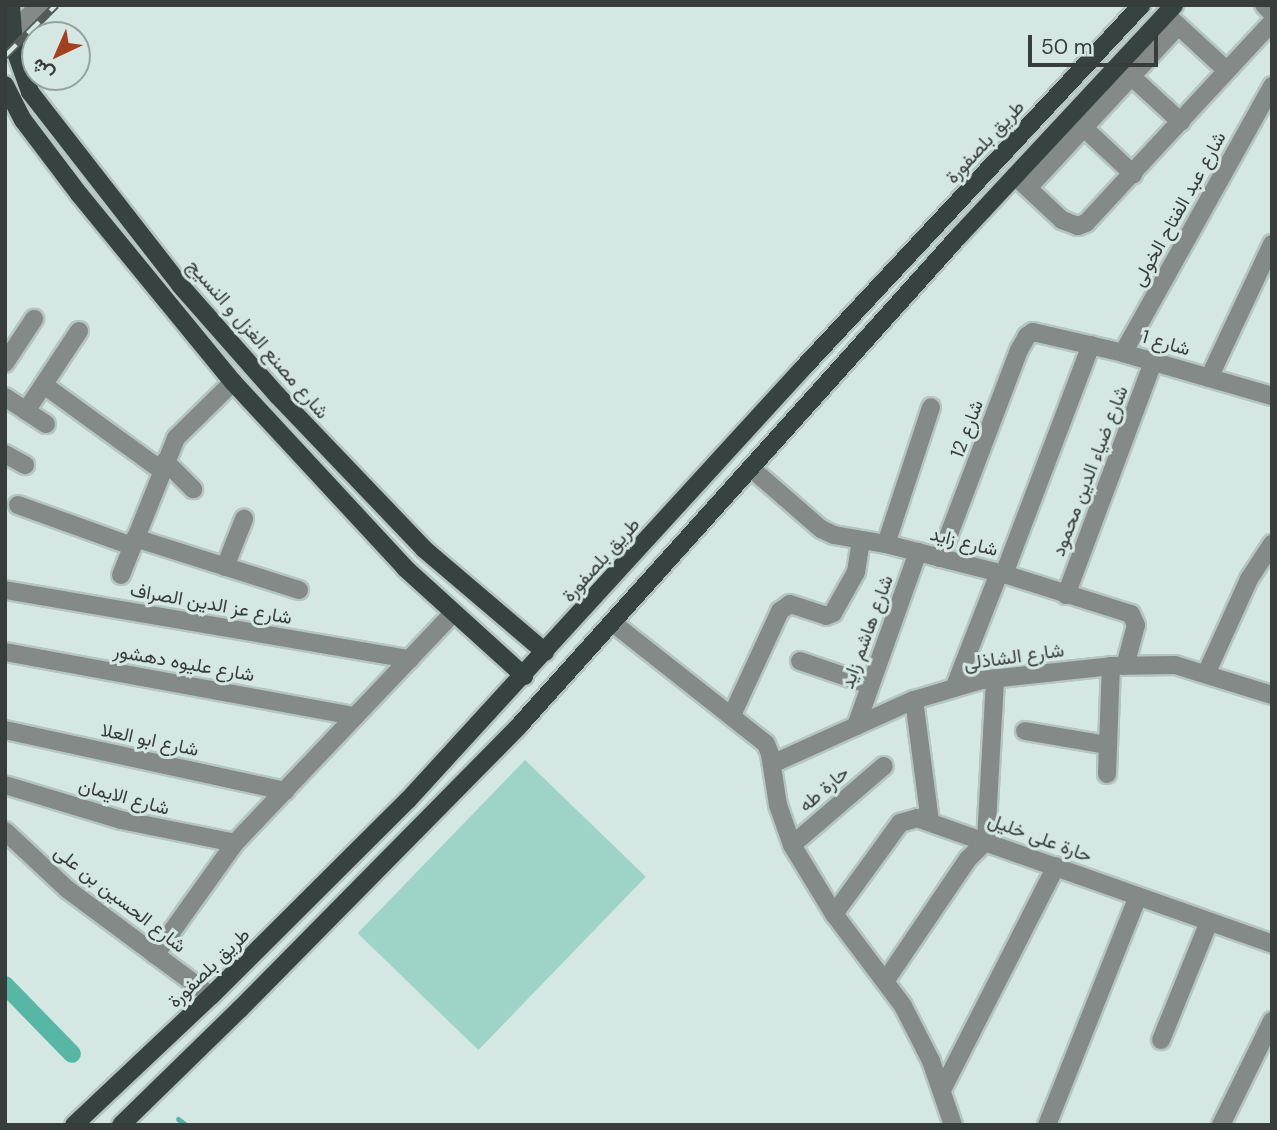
<!DOCTYPE html>
<html>
<head>
<meta charset="utf-8">
<style>
	body { margin:0 }
	#map { position:relative; width:1277px; height:1130px; overflow:hidden; background:#d5e7e2; font-family:"DM Sans",Vazirmatn,sans-serif }
	div>[style] { position:absolute }
	[style*='--x'] { left:calc(var(--x)*1px); top:calc(var(--y)*1px); width:calc(var(--w)*1px); rotate:calc(var(--a)*1deg) }
	.green>* { inset:0; background:#9ed4c8; transform-origin:0 0 }
	.stream>* { height:5px; margin:-2.5px; padding:0 2.5px; transform-origin:2.5px; border-radius:2.5px; background:#56b8a4 }
	.canal>* { height:18px; margin:-9px; padding:0 9px; transform-origin:9px; border-radius:9px; background:#56b8a4 }
	.roads { filter:drop-shadow(2px 0 #b5c5c1) drop-shadow(-2px 0 #b5c5c1) drop-shadow(0 2px #b5c5c1) drop-shadow(0 -2px #b5c5c1) }
	.minor>* { height:18px; margin:-9px; padding:0 9px; transform-origin:9px; border-radius:9px; background:#838a88 }
	.major>* { height:18px; margin:-9px; padding:0 9px; transform-origin:9px; border-radius:9px; background:#374340 }
	.rail>* { height:8px; margin-top:-4px; transform-origin:0; background:repeating-linear-gradient(90deg,#d5e7e2 0 16px,#535c59 0 32px); box-sizing:border-box; border-block:2px solid #535c59 }
	span { translate:-50% -50%; white-space:nowrap; text-align:center; line-height:1.15; -webkit-text-stroke:6px #d5e7e2; paint-order:stroke }
	.street-label { font-size:19px; color:#363d3b }
	.frame { position:absolute; inset:0; border:7px solid #363d3b; pointer-events:none }
	.north { position:absolute; left:21px; top:21px; width:70px; height:70px; box-sizing:border-box; background:#d5e7e2; border:2px solid #95a39f; border-radius:50%; rotate:224deg; font-size:19px; font-weight:700; line-height:28px; text-align:center; color:#363d3b }
	.north::after { content:''; display:block; margin:auto; width:24px; height:32px; background:#a63f1e; clip-path:polygon(50% 0,100% 100%,50% 72%,0 100%) }
	.scale { position:absolute; left:1028px; top:35px; width:130px; height:32px; box-sizing:border-box; border:4px solid #363d3b; border-top:0; padding-left:9px; font-size:21px; line-height:24px; white-space:nowrap; color:#363d3b; -webkit-text-stroke:5px #d5e7e2; paint-order:stroke }
</style>
</head>
<body>
<div id="map">
	<div class="green">
		<div style="left:525px;top:760px;width:168px;height:241px;rotate:44deg"></div>
	</div>
	<div class="stream">
		<div style="--x:178;--y:1119;--w:10;--a:37"></div>
	</div>
	<div class="canal">
		<div style="--x:5;--y:985;--w:96;--a:45.8"></div>
	</div>
	<div class="roads">
		<div class="minor">
			<div style="--x:1264;--y:5;--w:11;--a:45"></div>
			<div style="--x:1171;--y:19;--w:75;--a:42.8"></div>
			<div style="--x:12;--y:34;--w:40;--a:-47"></div>
			<div style="--x:1131;--y:76;--w:68;--a:42.6"></div>
			<div style="--x:1083;--y:127;--w:69;--a:43.2"></div>
			<div style="--x:1015;--y:176;--w:64;--a:43.1"></div>
			<div style="--x:1062;--y:220;--w:17;--a:21"></div>
			<div style="--x:1078;--y:226;--w:9;--a:-21"></div>
			<div style="--x:1086;--y:223;--w:274;--a:-47.2"></div>
			<div style="--x:1028;--y:188;--w:221;--a:-47.2"></div>
			<div style="--x:1123;--y:353;--w:306;--a:-60.8"></div>
			<div style="--x:5;--y:363;--w:53;--a:-56.6"></div>
			<div style="--x:1209;--y:378;--w:148;--a:-64.8"></div>
			<div style="--x:44;--y:385;--w:145;--a:36"></div>
			<div style="--x:5;--y:397;--w:49;--a:33.4"></div>
			<div style="--x:26;--y:411;--w:96;--a:-56.5"></div>
			<div style="--x:5;--y:454;--w:23;--a:29"></div>
			<div style="--x:165;--y:461;--w:40;--a:45"></div>
			<div style="--x:752;--y:469;--w:91;--a:41"></div>
			<div style="--x:821;--y:529;--w:14;--a:25"></div>
			<div style="--x:834;--y:535;--w:53;--a:9.8"></div>
			<div style="--x:886;--y:544;--w:122;--a:14.3"></div>
			<div style="--x:1004;--y:574;--w:133;--a:17.5"></div>
			<div style="--x:1131;--y:614;--w:12;--a:66"></div>
			<div style="--x:1136;--y:625;--w:42;--a:105"></div>
			<div style="--x:18;--y:505;--w:121;--a:19.8"></div>
			<div style="--x:135;--y:538;--w:172;--a:17.6"></div>
			<div style="--x:886;--y:544;--w:144;--a:-71.8"></div>
			<div style="--x:940;--y:558;--w:222;--a:-69.2"></div>
			<div style="--x:1019;--y:350;--w:16;--a:-60"></div>
			<div style="--x:1027;--y:336;--w:7;--a:-34"></div>
			<div style="--x:1033;--y:332;--w:92;--a:13.1"></div>
			<div style="--x:1123;--y:353;--w:155;--a:16.1"></div>
			<div style="--x:225;--y:567;--w:52;--a:-68.4"></div>
			<div style="--x:1004;--y:574;--w:245;--a:-69.2"></div>
			<div style="--x:121;--y:575;--w:148;--a:-68.1"></div>
			<div style="--x:176;--y:438;--w:80;--a:-44.5"></div>
			<div style="--x:5;--y:590;--w:411;--a:9.7"></div>
			<div style="--x:1066;--y:595;--w:249;--a:-69.5"></div>
			<div style="--x:613;--y:623;--w:195;--a:38.3"></div>
			<div style="--x:766;--y:744;--w:11;--a:68"></div>
			<div style="--x:770;--y:754;--w:52;--a:81.1"></div>
			<div style="--x:778;--y:805;--w:42;--a:70.7"></div>
			<div style="--x:792;--y:845;--w:81;--a:58.7"></div>
			<div style="--x:834;--y:914;--w:115;--a:53.1"></div>
			<div style="--x:903;--y:1006;--w:62;--a:63"></div>
			<div style="--x:931;--y:1061;--w:68;--a:71"></div>
			<div style="--x:5;--y:652;--w:356;--a:10.4"></div>
			<div style="--x:800;--y:661;--w:74;--a:18.9"></div>
			<div style="--x:1206;--y:674;--w:104;--a:-65.6"></div>
			<div style="--x:1249;--y:579;--w:42;--a:-56.7"></div>
			<div style="--x:955;--y:686;--w:121;--a:-68.7"></div>
			<div style="--x:914;--y:700;--w:122;--a:82.5"></div>
			<div style="--x:732;--y:715;--w:115;--a:-65.2"></div>
			<div style="--x:780;--y:611;--w:12;--a:-35"></div>
			<div style="--x:790;--y:604;--w:38;--a:18"></div>
			<div style="--x:826;--y:616;--w:8;--a:-23"></div>
			<div style="--x:833;--y:613;--w:47;--a:-60.7"></div>
			<div style="--x:856;--y:572;--w:31;--a:-81"></div>
			<div style="--x:856;--y:726;--w:185;--a:-70.4"></div>
			<div style="--x:5;--y:730;--w:287;--a:12.3"></div>
			<div style="--x:1025;--y:731;--w:84;--a:9.6"></div>
			<div style="--x:772;--y:764;--w:156;--a:-24.3"></div>
			<div style="--x:914;--y:700;--w:70;--a:-16.6"></div>
			<div style="--x:981;--y:680;--w:131;--a:-6.1"></div>
			<div style="--x:1111;--y:666;--w:64;--a:-0.9"></div>
			<div style="--x:1175;--y:665;--w:102;--a:17.2"></div>
			<div style="--x:1107;--y:774;--w:108;--a:-87.9"></div>
			<div style="--x:5;--y:785;--w:121;--a:16.8"></div>
			<div style="--x:121;--y:820;--w:116;--a:11.4"></div>
			<div style="--x:5;--y:831;--w:85;--a:43.1"></div>
			<div style="--x:67;--y:889;--w:179;--a:36.6"></div>
			<div style="--x:792;--y:845;--w:121;--a:-40.7"></div>
			<div style="--x:834;--y:914;--w:112;--a:-54"></div>
			<div style="--x:900;--y:823;--w:18;--a:-16"></div>
			<div style="--x:917;--y:818;--w:377;--a:19.5"></div>
			<div style="--x:155;--y:955;--w:138;--a:-54.5"></div>
			<div style="--x:235;--y:843;--w:317;--a:-46.5"></div>
			<div style="--x:886;--y:980;--w:146;--a:-55.9"></div>
			<div style="--x:968;--y:859;--w:25;--a:-45"></div>
			<div style="--x:986;--y:841;--w:163;--a:-86.8"></div>
			<div style="--x:1161;--y:1040;--w:127;--a:-67.9"></div>
			<div style="--x:942;--y:1090;--w:251;--a:-63"></div>
			<div style="--x:1047;--y:1125;--w:246;--a:-68.3"></div>
			<div style="--x:1221;--y:1125;--w:116;--a:-63.9"></div>
		</div>
		<div class="major">
			<div style="--x:11;--y:5;--w:42;--a:85.9"></div>
			<div style="--x:14;--y:47;--w:48;--a:70.4"></div>
			<div style="--x:30;--y:92;--w:244;--a:52.1"></div>
			<div style="--x:180;--y:285;--w:148;--a:48.6"></div>
			<div style="--x:278;--y:396;--w:211;--a:46.3"></div>
			<div style="--x:424;--y:549;--w:159;--a:40.4"></div>
			<div style="--x:5;--y:85;--w:39;--a:63"></div>
			<div style="--x:23;--y:120;--w:93;--a:52.9"></div>
			<div style="--x:79;--y:194;--w:243;--a:50.7"></div>
			<div style="--x:233;--y:382;--w:253;--a:47.2"></div>
			<div style="--x:405;--y:568;--w:161;--a:42.2"></div>
			<div style="--x:74;--y:1125;--w:188;--a:-43.3"></div>
			<div style="--x:211;--y:996;--w:278;--a:-44.9"></div>
			<div style="--x:408;--y:800;--w:585;--a:-47.56"></div>
			<div style="--x:803;--y:368;--w:496;--a:-47"></div>
			<div style="--x:121;--y:1125;--w:166;--a:-44.3"></div>
			<div style="--x:240;--y:1009;--w:396;--a:-45.4"></div>
			<div style="--x:518;--y:727;--w:659;--a:-48.08"></div>
			<div style="--x:958;--y:237;--w:317;--a:-47"></div>
		</div>
	</div>
	<div class="rail">
		<div style="--x:5;--y:56;--w:72;--a:-45"></div>
	</div>
	<div class="street-label">
		<span style="left:985px;top:142px;rotate:-47deg">طريق بلصفورة</span>
		<span style="left:1179px;top:209px;rotate:-61deg">شارع عبد الفتاح الخولى</span>
		<span style="left:258px;top:339px;rotate:49deg">شارع مصنع الغزل و النسيج</span>
		<span style="left:1166px;top:343px;rotate:16deg">شارع 1</span>
		<span style="left:967px;top:429px;rotate:-69deg">شارع 12</span>
		<span style="left:1090px;top:471px;rotate:-69deg">شارع ضياء الدين محمود</span>
		<span style="left:964px;top:542px;rotate:14deg">شارع زايد</span>
		<span style="left:601px;top:560px;rotate:-48deg">طريق بلصفورة</span>
		<span style="left:211px;top:604px;rotate:10deg">شارع عز الدين الصراف</span>
		<span style="left:867px;top:632px;rotate:-70deg">شارع هاشم زايد</span>
		<span style="left:1014px;top:657px;rotate:-8deg">شارع الشاذلى</span>
		<span style="left:184px;top:663px;rotate:10deg">شارع عليوه دهشور</span>
		<span style="left:150px;top:740px;rotate:12deg">شارع ابو العلا</span>
		<span style="left:824px;top:789px;rotate:-41deg">حارة طه</span>
		<span style="left:124px;top:797px;rotate:15deg">شارع الايمان</span>
		<span style="left:1040px;top:838px;rotate:20deg">حارة على خليل</span>
		<span style="left:120px;top:899px;rotate:38deg">شارع الحسين بن على</span>
		<span style="left:209px;top:968px;rotate:-44deg">طريق بلصفورة</span>
	</div>
	<div class="frame"></div>
	<div class="north">ش</div>
	<div class="scale">50 m</div>
</div>
</body>
</html>
